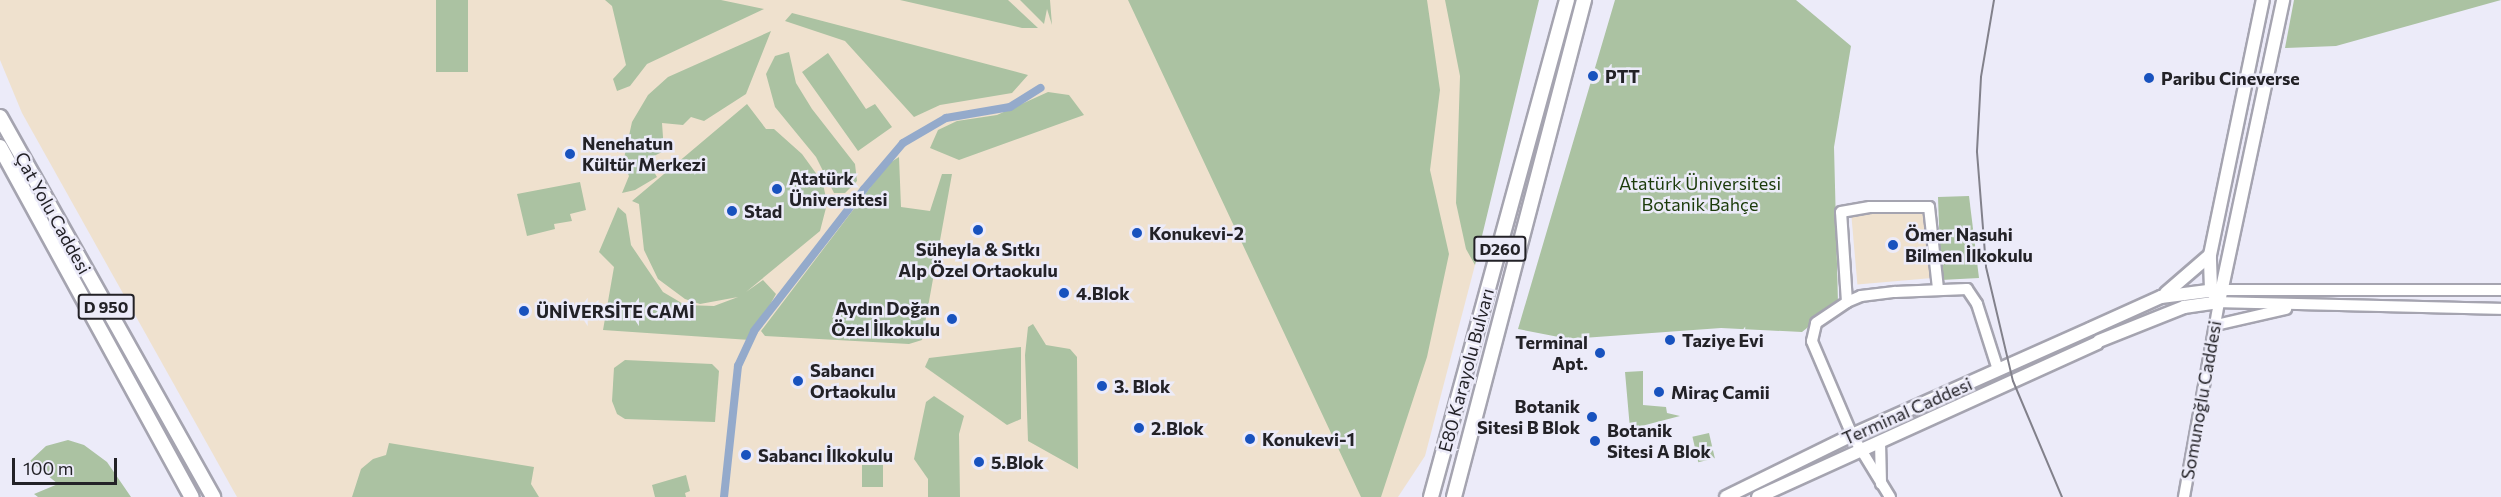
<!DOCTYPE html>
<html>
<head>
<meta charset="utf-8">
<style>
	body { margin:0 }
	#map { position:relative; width:2501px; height:497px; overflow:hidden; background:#ecebf9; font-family:Commissioner,sans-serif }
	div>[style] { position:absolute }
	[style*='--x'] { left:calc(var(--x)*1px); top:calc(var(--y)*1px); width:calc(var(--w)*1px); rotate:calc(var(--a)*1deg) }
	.education>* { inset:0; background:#efe1ce; transform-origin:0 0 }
	.green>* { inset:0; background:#abc2a2; transform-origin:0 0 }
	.canal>* { height:8px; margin:-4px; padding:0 4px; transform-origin:4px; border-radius:4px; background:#94aacb }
	.roads { filter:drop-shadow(2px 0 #a5a4b0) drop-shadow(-2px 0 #a5a4b0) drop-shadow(0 2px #a5a4b0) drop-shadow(0 -2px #a5a4b0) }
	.secondary>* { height:10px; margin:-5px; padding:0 5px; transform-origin:5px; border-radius:5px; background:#fff }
	.primary>* { height:12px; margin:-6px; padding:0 6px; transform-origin:6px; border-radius:6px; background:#fff }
	.highway>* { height:14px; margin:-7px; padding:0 7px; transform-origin:7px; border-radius:7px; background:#fff }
	.rail>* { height:2px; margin:-1px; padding:0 1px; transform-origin:1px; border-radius:1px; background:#82818b }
	.dots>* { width:16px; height:16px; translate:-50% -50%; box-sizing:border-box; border:3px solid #ecebf9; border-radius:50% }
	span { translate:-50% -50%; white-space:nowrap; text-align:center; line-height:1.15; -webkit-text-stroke:5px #ecebf9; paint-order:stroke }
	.shield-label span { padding:2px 4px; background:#ecebf9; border:2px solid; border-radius:4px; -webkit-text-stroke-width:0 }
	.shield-label { font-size:16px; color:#232227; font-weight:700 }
	.poi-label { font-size:18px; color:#232227; font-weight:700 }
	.left { translate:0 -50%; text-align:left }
	.right { translate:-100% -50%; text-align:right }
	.park-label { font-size:18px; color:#1b3b0a }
	.street-label { font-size:18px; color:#232227 }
	.scale { position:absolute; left:12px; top:458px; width:105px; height:27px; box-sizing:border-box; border:3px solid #232227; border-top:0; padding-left:8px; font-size:18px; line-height:21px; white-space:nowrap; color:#232227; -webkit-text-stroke:4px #ecebf9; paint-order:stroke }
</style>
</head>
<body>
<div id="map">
	<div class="education">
		<div style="clip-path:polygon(0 0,1529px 0,1475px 265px,1425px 456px,1398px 497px,237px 497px,22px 113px,0 60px)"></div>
		<div style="left:1929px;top:208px;width:70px;height:78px;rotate:85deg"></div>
	</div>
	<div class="green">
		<div style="left:436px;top:0;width:32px;height:72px"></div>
		<div style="clip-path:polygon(605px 0,721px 0,764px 9px,647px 64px,630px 86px,617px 91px,613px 79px,626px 65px,612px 6px)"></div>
		<div style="clip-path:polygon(900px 0,1008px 0,1038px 28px,1022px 28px)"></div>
		<div style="clip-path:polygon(1020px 0,1050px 0,1052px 25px,1047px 9px,1044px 24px)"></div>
		<div style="clip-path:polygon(1128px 0,1427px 0,1440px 90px,1430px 170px,1449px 254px,1427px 357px,1381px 497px,1361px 497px)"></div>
		<div style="clip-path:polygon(1445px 0,1539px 0,1475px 265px,1466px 249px,1456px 203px,1460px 76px)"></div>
		<div style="clip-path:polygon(1615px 0,1796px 0,1851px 46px,1834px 147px,1838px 303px,1802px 332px,1721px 328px,1569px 339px,1518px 329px)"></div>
		<div style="clip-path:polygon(2294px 0,2501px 0,2336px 46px,2285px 48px)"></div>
		<div style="clip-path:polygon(792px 13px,1028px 75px,1012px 93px,940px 105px,914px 117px,845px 41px,785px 21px)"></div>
		<div style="clip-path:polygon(771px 31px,746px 94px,704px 121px,691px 117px,683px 125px,662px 123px,664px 151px,652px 157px,651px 167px,657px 177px,635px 190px,622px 193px,629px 176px,623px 163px,632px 122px,648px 95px,668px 77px)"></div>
		<div style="clip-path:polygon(789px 52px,796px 83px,812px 109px,855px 164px,857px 181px,845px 193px,834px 193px,816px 157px,775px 107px,766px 74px,775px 56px)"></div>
		<div style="clip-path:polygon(828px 53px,866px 109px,875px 104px,892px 127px,858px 151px,802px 72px)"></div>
		<div style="clip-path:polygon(1048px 92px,1069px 95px,1084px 115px,959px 160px,930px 148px,938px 130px,957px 121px,997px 115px)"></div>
		<div style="clip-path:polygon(747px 104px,766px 129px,774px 129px,802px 154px,823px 183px,827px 204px,820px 231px,746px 292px,763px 280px,776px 294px,750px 340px,603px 330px,614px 267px,599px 252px,618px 207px,626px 214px,631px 245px,663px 292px,685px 305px,714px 306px,738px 297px,700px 304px,685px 299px,658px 279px,644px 250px,639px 204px,632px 201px)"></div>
		<div style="clip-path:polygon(899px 157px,901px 207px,930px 211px,942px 174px,952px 174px,922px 340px,909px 344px,765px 336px,761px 331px,888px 164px)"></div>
		<div style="clip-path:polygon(580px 182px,586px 210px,570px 214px,572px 221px,554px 224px,555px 229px,527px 236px,517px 194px)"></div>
		<div style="clip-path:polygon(1969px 196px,1979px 278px,1941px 280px,1938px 197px)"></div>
		<div style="clip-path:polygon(1033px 324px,1046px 345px,1070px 349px,1077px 357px,1078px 469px,1028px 441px,1025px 355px,1028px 327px)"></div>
		<div style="clip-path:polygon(1021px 347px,1021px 419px,1007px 425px,925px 367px,929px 358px)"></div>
		<div style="clip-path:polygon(625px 360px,712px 364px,719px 371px,715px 422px,625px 419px,617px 414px,612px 401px,614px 368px)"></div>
		<div style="clip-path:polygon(1643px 371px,1643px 405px,1666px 407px,1667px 413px,1680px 416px,1630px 429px,1625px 372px)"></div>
		<div style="clip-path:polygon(934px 396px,964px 416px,959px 434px,960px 497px,928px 497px,928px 479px,914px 459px,926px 402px)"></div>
		<div style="left:1709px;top:433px;width:26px;height:17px;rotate:77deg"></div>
		<div style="clip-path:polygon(68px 440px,84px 445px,107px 462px,131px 497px,38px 497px,34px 494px,58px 484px,30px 461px,46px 446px)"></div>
		<div style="clip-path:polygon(389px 443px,534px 467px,531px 484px,539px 497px,352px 497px,361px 469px,373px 459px,386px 455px)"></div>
		<div style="left:883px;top:465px;width:22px;height:21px;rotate:90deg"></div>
		<div style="clip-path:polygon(686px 475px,690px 491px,685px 493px,686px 497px,655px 497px,652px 485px)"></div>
	</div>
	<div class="canal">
		<div style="--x:724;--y:497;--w:132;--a:-83.9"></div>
		<div style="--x:738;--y:366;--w:38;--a:-65"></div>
		<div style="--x:754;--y:331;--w:180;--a:-52.2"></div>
		<div style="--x:864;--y:189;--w:60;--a:-49.7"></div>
		<div style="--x:903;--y:143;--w:50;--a:-30.2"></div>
		<div style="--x:946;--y:118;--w:65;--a:-9.8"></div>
		<div style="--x:1010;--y:107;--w:36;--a:-32"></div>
	</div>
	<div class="roads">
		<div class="secondary">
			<div style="--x:2220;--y:290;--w:281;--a:0"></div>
			<div style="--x:1847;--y:302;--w:15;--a:-23"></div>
			<div style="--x:1861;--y:296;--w:34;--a:-7"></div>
			<div style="--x:1895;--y:292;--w:72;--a:-2.4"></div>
			<div style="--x:1967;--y:289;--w:18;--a:56"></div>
			<div style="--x:1977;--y:304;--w:69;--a:72.3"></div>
			<div style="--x:2216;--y:325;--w:72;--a:-12.9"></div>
			<div style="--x:1880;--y:442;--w:42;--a:88.6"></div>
			<div style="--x:1890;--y:497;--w:73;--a:-121.5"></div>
			<div style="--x:1852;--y:435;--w:102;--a:-113.1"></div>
			<div style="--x:1812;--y:341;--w:18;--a:-77"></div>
			<div style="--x:1816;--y:323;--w:37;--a:-34"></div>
			<div style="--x:1847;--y:302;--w:90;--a:-93.8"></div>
			<div style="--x:1841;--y:212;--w:29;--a:-10"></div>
			<div style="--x:1870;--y:207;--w:59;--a:0"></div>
			<div style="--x:1929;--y:207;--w:82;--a:83.7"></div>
			<div style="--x:2184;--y:497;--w:198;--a:-79.8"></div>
			<div style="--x:2219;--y:302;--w:282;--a:1.4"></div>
		</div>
		<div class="primary">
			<div style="--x:2166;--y:293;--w:58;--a:-40.8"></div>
			<div style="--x:2219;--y:302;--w:15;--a:-122"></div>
			<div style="--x:2211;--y:289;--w:34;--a:-92"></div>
			<div style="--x:2210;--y:255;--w:260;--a:-78.3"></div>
			<div style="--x:2219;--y:302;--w:309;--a:-78"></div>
			<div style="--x:2092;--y:328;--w:76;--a:-24.2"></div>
			<div style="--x:2161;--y:297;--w:55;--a:-7.3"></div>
			<div style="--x:2099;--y:341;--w:92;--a:-21.8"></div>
			<div style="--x:2184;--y:307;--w:35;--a:-8"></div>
			<div style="--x:1726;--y:497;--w:140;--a:-26.2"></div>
			<div style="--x:1852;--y:435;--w:261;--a:-24"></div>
			<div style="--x:1758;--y:497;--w:372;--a:-24.4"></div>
		</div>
		<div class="highway">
			<div style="--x:0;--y:117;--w:436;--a:60.7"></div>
			<div style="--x:0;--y:147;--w:399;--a:61.3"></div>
			<div style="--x:1431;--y:497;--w:515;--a:-74.7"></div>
			<div style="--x:1454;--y:497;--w:514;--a:-75.34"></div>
		</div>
	</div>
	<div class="rail">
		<div style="--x:1994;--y:0;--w:78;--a:99.6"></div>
		<div style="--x:1981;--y:77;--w:75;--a:93.1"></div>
		<div style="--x:1977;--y:152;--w:115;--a:85.5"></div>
		<div style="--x:1986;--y:267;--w:117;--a:76.7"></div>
		<div style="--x:2013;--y:381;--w:126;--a:67.1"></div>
	</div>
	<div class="dots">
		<div style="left:1593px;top:76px;background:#1852be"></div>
		<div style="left:2149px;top:78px;background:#1852be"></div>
		<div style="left:570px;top:154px;background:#1852be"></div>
		<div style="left:777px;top:189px;background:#1852be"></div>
		<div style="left:732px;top:211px;background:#1852be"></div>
		<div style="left:978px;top:230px;background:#1852be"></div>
		<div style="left:1137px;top:233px;background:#1852be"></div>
		<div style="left:1893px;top:245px;background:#1852be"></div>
		<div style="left:1064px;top:293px;background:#1852be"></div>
		<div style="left:524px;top:311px;background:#1852be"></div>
		<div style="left:952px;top:319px;background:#1852be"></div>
		<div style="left:1670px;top:340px;background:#1852be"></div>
		<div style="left:1600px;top:353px;background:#1852be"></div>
		<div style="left:798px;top:381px;background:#1852be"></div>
		<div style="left:1102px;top:386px;background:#1852be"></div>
		<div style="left:1659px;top:392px;background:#1852be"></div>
		<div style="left:1592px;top:417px;background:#1852be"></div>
		<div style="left:1139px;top:428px;background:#1852be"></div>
		<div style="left:1250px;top:439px;background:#1852be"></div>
		<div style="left:1595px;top:441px;background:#1852be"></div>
		<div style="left:746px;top:455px;background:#1852be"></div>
		<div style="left:979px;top:462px;background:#1852be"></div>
	</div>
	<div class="shield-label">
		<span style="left:1500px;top:249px">D260</span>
		<span style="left:106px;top:307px">D 950</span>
	</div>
	<div class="poi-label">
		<span class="left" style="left:1605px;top:76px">PTT</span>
		<span class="left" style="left:2161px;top:78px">Paribu Cineverse</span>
		<span class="left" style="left:582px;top:154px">Nenehatun<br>Kültür Merkezi</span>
		<span class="left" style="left:789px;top:189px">Atatürk<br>Üniversitesi</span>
		<span class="left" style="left:744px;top:211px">Stad</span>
		<span class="left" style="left:1149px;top:233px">Konukevi-2</span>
		<span class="left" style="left:1905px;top:245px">Ömer Nasuhi<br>Bilmen İlkokulu</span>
		<span style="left:978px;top:260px">Süheyla &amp; Sıtkı<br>Alp Özel Ortaokulu</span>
		<span class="left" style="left:1076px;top:293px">4.Blok</span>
		<span class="right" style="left:940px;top:319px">Aydın Doğan<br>Özel İlkokulu</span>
		<span class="left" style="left:536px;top:311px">ÜNİVERSİTE CAMİ</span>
		<span class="left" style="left:1682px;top:340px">Taziye Evi</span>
		<span class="right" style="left:1588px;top:353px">Terminal<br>Apt.</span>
		<span class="left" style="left:810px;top:381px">Sabancı<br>Ortaokulu</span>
		<span class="left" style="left:1114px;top:386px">3. Blok</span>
		<span class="left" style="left:1671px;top:392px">Miraç Camii</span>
		<span class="right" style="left:1580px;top:417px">Botanik<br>Sitesi B Blok</span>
		<span class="left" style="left:1151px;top:428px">2.Blok</span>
		<span class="left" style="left:1607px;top:441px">Botanik<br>Sitesi A Blok</span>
		<span class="left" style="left:1262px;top:439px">Konukevi-1</span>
		<span class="left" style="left:758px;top:455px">Sabancı İlkokulu</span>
		<span class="left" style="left:991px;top:462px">5.Blok</span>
	</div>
	<div class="park-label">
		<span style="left:1700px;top:194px">Atatürk Üniversitesi<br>Botanik Bahçe</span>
	</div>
	<div class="street-label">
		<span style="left:53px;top:213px;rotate:61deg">Çat Yolu Caddesi</span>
		<span style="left:1466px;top:370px;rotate:-75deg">E80 Karayolu Bulvarı</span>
		<span style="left:2201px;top:400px;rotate:-80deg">Somunoğlu Caddesi</span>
		<span style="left:1907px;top:411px;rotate:-24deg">Terminal Caddesi</span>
	</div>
	<div class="scale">100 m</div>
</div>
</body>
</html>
